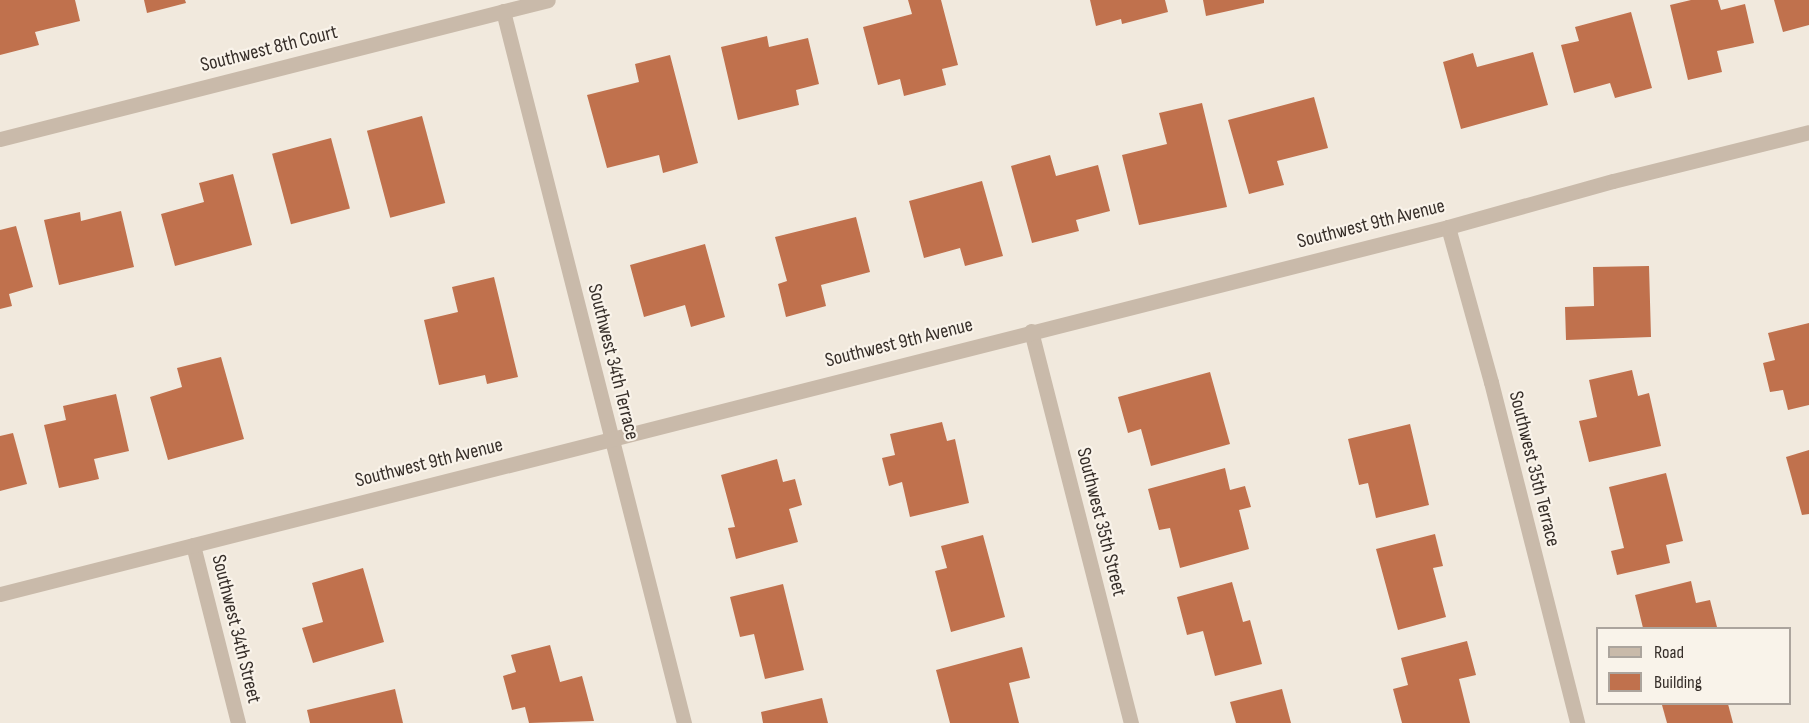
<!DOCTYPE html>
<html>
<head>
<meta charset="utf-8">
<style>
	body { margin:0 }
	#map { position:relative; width:1809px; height:723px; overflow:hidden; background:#f1e9dd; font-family:"Sofia Sans Condensed",sans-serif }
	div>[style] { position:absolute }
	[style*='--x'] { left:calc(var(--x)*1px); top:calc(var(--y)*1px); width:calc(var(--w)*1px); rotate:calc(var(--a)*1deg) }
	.building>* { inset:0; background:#c0714d; transform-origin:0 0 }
	.minor>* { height:15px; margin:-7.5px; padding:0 7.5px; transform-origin:7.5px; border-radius:7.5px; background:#c9baaa }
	span { translate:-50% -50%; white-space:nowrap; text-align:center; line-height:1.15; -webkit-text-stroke:4.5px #f9f3ea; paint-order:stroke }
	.street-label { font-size:20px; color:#362e29 }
	.legend { position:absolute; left:1596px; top:627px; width:195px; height:78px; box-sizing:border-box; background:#f9f3ea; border:2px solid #aba49d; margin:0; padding:8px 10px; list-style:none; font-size:18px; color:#362e29 }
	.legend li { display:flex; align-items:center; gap:12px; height:30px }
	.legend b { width:30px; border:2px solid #aba49d }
</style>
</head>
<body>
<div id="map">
	<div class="building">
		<div style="clip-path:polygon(0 0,75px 0,80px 21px,35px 32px,39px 45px,0 55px)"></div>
		<div style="clip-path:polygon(144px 0,185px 0,186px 3px,147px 13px)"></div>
		<div style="clip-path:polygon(908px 0,941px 0,958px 65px,942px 69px,946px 85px,904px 96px,900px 79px,878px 85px,863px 27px,912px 14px)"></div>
		<div style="clip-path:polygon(1090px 0,1165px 0,1168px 12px,1122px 24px,1121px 19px,1096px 26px)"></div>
		<div style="clip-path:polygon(1203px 0,1264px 0,1264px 3px,1206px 16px)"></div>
		<div style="clip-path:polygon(1691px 0,1718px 0,1721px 10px,1745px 4px,1754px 43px,1717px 51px,1722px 72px,1688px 80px,1670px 5px)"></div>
		<div style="clip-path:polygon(1774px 0,1809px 0,1809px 25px,1783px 32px)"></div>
		<div style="clip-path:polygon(1631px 12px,1652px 88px,1615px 98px,1610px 83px,1574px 93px,1561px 45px,1579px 41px,1575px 27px)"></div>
		<div style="clip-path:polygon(767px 36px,769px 47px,808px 38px,819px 84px,796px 90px,799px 105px,738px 120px,721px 47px)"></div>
		<div style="clip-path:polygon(1533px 52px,1548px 105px,1461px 129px,1443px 62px,1473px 53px,1477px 67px)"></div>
		<div style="clip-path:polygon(670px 55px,698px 163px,663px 173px,659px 155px,607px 168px,587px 95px,639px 82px,635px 64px)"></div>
		<div style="clip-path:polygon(1314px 97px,1328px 148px,1277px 161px,1284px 185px,1249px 194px,1228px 120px)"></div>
		<div style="clip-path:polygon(1202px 103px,1227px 207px,1139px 225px,1122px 155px,1167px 144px,1159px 113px)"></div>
		<div style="left:422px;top:116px;width:90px;height:57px;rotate:75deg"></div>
		<div style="left:331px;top:138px;width:73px;height:61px;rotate:75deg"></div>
		<div style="clip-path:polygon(1050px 155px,1056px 176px,1098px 165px,1110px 211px,1076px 220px,1079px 231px,1032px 243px,1011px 166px)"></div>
		<div style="clip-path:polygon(233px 174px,252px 245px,175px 266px,161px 214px,204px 202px,199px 183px)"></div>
		<div style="clip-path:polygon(982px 181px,1003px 256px,965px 266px,960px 248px,924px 258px,909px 201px)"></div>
		<div style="clip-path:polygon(121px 211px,134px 267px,59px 285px,44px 220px,80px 212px,81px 221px)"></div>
		<div style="clip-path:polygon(856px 217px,870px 272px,821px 285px,826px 306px,786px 317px,778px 284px,787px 281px,775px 237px)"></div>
		<div style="clip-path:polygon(16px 226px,33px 287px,9px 294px,12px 306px,0 309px,0 230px)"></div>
		<div style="clip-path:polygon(705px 244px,725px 317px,691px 327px,685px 305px,644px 317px,630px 265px)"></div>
		<div style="clip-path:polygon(1649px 266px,1651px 337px,1566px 340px,1565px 307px,1594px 306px,1593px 267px)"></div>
		<div style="clip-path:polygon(494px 277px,518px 377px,487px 384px,485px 375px,439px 385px,424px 320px,458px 312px,452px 287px)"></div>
		<div style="clip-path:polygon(1809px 323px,1809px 405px,1788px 410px,1783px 390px,1770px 392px,1763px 363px,1775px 360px,1768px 333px)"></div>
		<div style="clip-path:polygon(221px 357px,244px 439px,168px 460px,150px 397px,182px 387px,177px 368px)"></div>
		<div style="clip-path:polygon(1632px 370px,1638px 396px,1649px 393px,1661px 446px,1589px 462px,1579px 421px,1597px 417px,1589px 380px)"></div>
		<div style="clip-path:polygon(1210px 372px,1230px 444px,1151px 466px,1141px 429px,1128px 433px,1118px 397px)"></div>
		<div style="clip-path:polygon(116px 394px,129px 451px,94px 459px,99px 479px,59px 488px,44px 425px,66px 420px,63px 406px)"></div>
		<div style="clip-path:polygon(942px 422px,947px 441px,955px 439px,969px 503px,910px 517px,902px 482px,889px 486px,882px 458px,895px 455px,890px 434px)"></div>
		<div style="clip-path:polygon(1410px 424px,1429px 505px,1376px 518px,1368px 483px,1359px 485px,1348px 439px)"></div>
		<div style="clip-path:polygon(13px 433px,27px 484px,0 491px,0 436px)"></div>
		<div style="clip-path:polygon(1809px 450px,1809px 514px,1802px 515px,1786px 457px)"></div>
		<div style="clip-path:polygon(777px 459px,783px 482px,795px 479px,802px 505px,789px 509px,798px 542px,736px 559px,728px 528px,735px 527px,721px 475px)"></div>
		<div style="clip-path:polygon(1225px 468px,1230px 490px,1245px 486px,1251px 507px,1239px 510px,1249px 549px,1180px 568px,1170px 528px,1159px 530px,1148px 489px)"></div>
		<div style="clip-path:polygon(1666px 473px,1683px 541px,1666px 545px,1670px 563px,1617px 575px,1611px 551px,1624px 548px,1609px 487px)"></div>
		<div style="clip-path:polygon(1435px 534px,1443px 566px,1433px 568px,1446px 617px,1398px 630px,1376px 549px)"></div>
		<div style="clip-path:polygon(983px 535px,1005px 617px,951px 632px,935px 571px,947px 568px,941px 546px)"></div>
		<div style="clip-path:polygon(363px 568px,384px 642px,313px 663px,302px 628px,323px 622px,312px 583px)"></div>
		<div style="clip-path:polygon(1691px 581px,1696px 603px,1710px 600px,1717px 627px,1643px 628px,1635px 595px)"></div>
		<div style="clip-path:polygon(1232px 582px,1243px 622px,1250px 620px,1262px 664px,1215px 676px,1203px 631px,1187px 635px,1177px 597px)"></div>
		<div style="clip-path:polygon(783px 584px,804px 670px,765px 679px,754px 634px,740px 637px,730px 597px)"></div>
		<div style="clip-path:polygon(1467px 641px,1476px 675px,1459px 679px,1470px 723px,1402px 723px,1393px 689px,1408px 685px,1401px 658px)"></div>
		<div style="clip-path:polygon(550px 645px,560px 682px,582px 676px,594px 721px,529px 723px,525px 707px,512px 710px,503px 676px,516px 672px,511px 655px)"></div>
		<div style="clip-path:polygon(1022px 647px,1030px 678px,1009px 683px,1019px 723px,950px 723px,936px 670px)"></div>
		<div style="clip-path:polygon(395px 689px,403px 723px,310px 723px,307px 710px)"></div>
		<div style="clip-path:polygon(1282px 689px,1291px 723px,1236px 723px,1230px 702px)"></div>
		<div style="clip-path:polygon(822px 698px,828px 723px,763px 723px,761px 712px)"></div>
		<div style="clip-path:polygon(1728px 704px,1733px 723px,1667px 723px,1662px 705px)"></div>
	</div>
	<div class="minor">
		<div style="--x:503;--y:11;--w:735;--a:75.74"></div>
		<div style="--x:0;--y:139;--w:565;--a:-14.23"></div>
		<div style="--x:1448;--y:227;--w:161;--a:74.5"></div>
		<div style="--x:1491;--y:382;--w:352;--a:75.8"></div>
		<div style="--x:1031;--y:331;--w:405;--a:75.7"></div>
		<div style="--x:193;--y:545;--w:184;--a:75.8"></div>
		<div style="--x:0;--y:594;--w:1494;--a:-14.22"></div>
		<div style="--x:1448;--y:227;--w:171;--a:-15.6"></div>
		<div style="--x:1613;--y:181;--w:202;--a:-14"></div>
	</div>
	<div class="street-label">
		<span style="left:269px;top:49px;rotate:-14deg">Southwest 8th Court</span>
		<span style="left:1371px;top:224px;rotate:-14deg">Southwest 9th Avenue</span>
		<span style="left:899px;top:343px;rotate:-14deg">Southwest 9th Avenue</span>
		<span style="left:613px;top:362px;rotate:76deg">Southwest 34th Terrace</span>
		<span style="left:429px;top:463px;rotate:-14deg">Southwest 9th Avenue</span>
		<span style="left:1534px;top:469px;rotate:76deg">Southwest 35th Terrace</span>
		<span style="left:1101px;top:522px;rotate:76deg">Southwest 35th Street</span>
		<span style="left:236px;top:629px;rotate:76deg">Southwest 34th Street</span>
	</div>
	<ul class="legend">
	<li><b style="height:8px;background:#c9baaa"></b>Road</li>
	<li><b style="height:16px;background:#c0714d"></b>Building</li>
	</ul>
</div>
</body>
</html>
